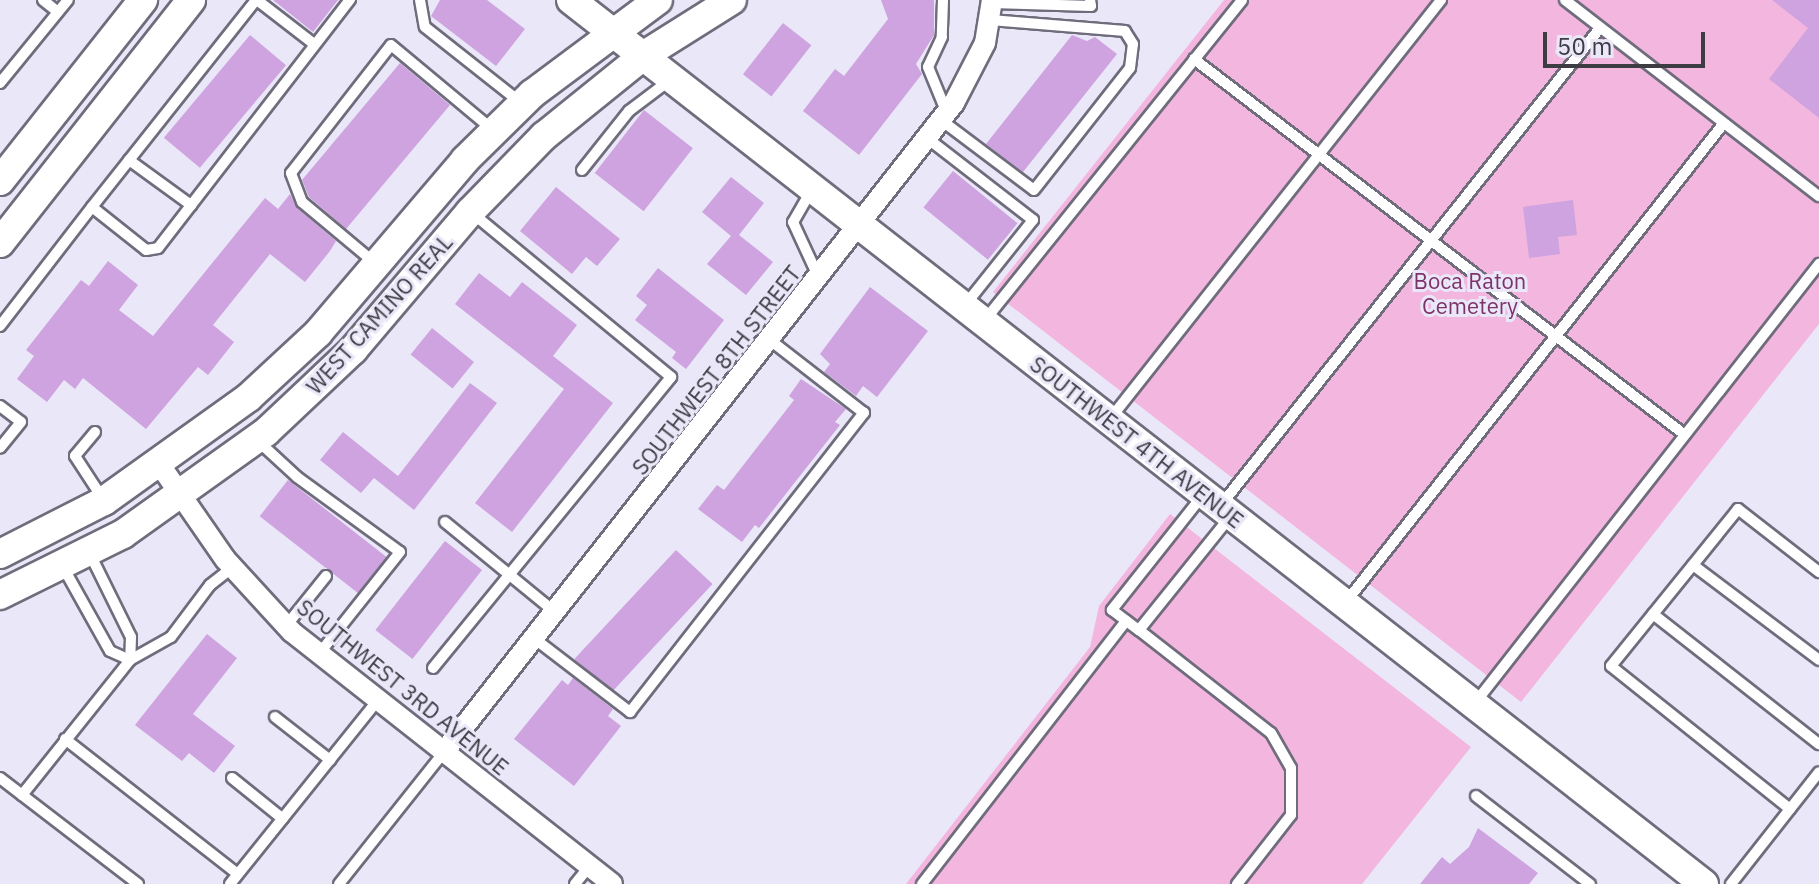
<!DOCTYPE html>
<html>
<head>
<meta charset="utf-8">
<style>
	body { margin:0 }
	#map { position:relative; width:1819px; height:884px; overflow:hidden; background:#eae7f9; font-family:"IBM Plex Sans",sans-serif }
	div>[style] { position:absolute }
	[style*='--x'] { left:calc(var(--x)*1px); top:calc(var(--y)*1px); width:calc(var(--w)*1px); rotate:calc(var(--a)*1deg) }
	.green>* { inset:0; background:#f3b7df }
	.building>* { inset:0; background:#cea3df; transform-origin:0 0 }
	.roads { filter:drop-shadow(2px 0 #6f6c7c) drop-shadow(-2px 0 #6f6c7c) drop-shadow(0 2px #6f6c7c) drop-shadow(0 -2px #6f6c7c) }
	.lane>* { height:10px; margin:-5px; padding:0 5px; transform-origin:5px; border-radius:5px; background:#fff }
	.street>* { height:20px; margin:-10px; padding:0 10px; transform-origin:10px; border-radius:10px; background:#fff }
	.secondary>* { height:28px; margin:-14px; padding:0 14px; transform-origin:14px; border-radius:14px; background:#fff }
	span { translate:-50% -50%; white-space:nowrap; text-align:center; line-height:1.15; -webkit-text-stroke:6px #eae7f9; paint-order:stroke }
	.park-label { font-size:22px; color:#7e326a }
	.street-label { font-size:22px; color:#3d3c43 }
	.scale { position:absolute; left:1543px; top:32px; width:162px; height:36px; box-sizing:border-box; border:4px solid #3d3c43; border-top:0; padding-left:10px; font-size:24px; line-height:28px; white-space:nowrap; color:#3d3c43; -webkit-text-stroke:6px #eae7f9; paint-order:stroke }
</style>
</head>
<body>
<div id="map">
	<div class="green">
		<div style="clip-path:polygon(1224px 0,1819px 0,1819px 324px,1521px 702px,993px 292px)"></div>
		<div style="clip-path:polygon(1170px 514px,1471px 747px,1362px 884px,906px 884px,1090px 647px,1099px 606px)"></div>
	</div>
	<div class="building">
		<div style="clip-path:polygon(273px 0,338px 0,313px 32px)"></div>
		<div style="clip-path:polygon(440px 0,487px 0,525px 29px,496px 66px,431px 16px)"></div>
		<div style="clip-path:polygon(881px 0,934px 0,934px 35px,916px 64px,922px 74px,859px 155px,803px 111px,835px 69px,844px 76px,888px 19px)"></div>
		<div style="clip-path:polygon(1772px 0,1819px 0,1819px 118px,1769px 79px,1808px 28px)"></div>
		<div style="left:783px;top:23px;width:36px;height:65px;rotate:38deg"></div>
		<div style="left:250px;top:35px;width:47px;height:134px;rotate:40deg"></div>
		<div style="clip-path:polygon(1072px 35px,1087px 41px,1095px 37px,1117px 54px,1023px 172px,986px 144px)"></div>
		<div style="clip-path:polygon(400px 63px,450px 105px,346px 229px,309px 197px,302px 180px)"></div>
		<div style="left:644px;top:110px;width:62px;height:80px;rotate:38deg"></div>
		<div style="left:953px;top:171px;width:83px;height:47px;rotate:39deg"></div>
		<div style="clip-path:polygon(731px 177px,764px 203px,739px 235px,773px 262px,746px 295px,707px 264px,731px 236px,702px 212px)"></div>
		<div style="clip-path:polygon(556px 187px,620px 239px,597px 266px,586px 257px,572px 274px,520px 231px)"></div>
		<div style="clip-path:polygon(290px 194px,297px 208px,336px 241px,330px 251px,305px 282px,270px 254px,213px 325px,234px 342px,208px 375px,198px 367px,146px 429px,83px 378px,75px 389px,64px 380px,47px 402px,17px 379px,34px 356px,26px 350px,81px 280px,89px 286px,108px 261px,138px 285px,119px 310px,153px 336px,265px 198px,278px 209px)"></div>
		<div style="clip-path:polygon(1573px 200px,1577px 235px,1558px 237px,1560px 254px,1529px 258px,1523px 207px)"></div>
		<div style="clip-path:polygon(658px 268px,724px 320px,686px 369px,672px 358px,676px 352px,635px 320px,647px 305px,636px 296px)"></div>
		<div style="clip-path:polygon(479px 273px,510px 297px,522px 282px,577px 325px,553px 356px,613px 403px,512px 532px,475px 503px,564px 389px,455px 304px)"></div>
		<div style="clip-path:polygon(870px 287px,928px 331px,877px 397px,863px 386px,856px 396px,824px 372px,830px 364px,820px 354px)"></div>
		<div style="left:432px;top:328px;width:54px;height:34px;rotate:39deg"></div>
		<div style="clip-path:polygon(801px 379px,846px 409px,835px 422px,840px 425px,759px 528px,755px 525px,742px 542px,698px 509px,717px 485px,724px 490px,794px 400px,789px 396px)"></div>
		<div style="clip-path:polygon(470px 383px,497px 403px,414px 510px,374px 478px,361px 493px,320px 460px,343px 432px,398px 476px)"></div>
		<div style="left:288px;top:480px;width:125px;height:46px;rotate:38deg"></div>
		<div style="left:445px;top:541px;width:47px;height:113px;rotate:38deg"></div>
		<div style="left:676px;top:550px;width:50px;height:149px;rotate:43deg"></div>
		<div style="clip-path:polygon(207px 634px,237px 658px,193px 714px,235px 746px,214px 773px,189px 753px,182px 761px,135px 725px)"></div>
		<div style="clip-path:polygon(573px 678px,613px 709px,608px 716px,621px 726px,574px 786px,514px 739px,562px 680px,568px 685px)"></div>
		<div style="clip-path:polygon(1478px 828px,1538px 873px,1529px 884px,1420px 884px,1442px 857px,1450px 864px,1469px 847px)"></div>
	</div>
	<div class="roads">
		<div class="lane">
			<div style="--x:43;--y:0;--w:19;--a:39"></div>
			<div style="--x:256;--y:0;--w:264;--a:128.4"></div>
			<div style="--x:92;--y:207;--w:69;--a:38.5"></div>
			<div style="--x:146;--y:250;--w:12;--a:-9"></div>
			<div style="--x:158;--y:248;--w:314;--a:-52.3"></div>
			<div style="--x:257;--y:0;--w:72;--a:37.7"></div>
			<div style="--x:420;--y:0;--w:27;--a:80"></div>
			<div style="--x:425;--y:27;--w:121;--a:38.3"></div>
			<div style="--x:943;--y:0;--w:37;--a:92"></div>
			<div style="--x:942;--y:37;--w:33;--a:115"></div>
			<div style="--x:928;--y:67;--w:50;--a:67.6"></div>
			<div style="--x:1565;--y:0;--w:321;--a:37.7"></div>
			<div style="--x:992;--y:3;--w:99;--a:1.7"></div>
			<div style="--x:1091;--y:6;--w:6;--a:-99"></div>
			<div style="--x:1194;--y:59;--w:618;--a:37.44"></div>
			<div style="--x:0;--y:83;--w:107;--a:-50.7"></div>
			<div style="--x:941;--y:120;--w:116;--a:37"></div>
			<div style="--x:1034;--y:190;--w:155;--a:-51.8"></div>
			<div style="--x:1130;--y:68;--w:24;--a:-83"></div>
			<div style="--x:1133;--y:44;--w:15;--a:-122"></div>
			<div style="--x:1125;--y:31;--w:135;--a:-175.3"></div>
			<div style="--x:927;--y:138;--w:134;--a:37.7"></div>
			<div style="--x:1033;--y:220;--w:107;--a:128.6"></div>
			<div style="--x:129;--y:160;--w:77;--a:36"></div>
			<div style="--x:582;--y:170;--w:75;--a:-51.5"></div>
			<div style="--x:629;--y:111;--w:51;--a:-37.1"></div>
			<div style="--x:811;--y:191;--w:36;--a:120"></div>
			<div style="--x:793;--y:222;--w:60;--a:65.2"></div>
			<div style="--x:375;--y:263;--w:95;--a:-140.1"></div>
			<div style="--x:302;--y:202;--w:31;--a:-111"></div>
			<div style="--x:291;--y:173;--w:162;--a:-52"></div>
			<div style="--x:391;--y:45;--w:133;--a:39.8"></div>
			<div style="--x:985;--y:320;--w:410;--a:-51.2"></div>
			<div style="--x:0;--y:326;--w:150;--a:-52.3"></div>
			<div style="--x:0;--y:406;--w:26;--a:37"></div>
			<div style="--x:21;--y:422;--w:33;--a:129"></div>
			<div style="--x:1110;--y:419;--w:534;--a:-51.69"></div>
			<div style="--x:95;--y:432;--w:31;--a:130"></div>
			<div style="--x:75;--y:456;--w:51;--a:56.9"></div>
			<div style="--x:258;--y:441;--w:53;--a:42.7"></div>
			<div style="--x:297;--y:477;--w:127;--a:36.1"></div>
			<div style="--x:400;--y:552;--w:130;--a:128.5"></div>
			<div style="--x:1203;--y:495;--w:147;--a:128.4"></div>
			<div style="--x:1112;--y:610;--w:34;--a:37"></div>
			<div style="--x:1139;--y:630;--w:144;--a:-51.2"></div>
			<div style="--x:1221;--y:505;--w:609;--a:-51.53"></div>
			<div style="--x:445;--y:522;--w:142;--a:39.3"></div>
			<div style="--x:89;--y:552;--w:95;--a:63.7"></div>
			<div style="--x:131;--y:637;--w:23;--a:92"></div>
			<div style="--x:1693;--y:565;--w:158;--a:37"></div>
			<div style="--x:63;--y:567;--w:96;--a:60.8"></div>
			<div style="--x:110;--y:651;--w:22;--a:24"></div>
			<div style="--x:1346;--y:602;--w:610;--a:-51.72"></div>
			<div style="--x:1653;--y:614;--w:211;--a:38.1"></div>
			<div style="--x:286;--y:626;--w:64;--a:-51.3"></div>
			<div style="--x:1139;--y:630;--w:167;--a:38"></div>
			<div style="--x:1271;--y:733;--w:40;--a:60.3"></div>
			<div style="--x:1291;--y:768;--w:47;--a:90"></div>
			<div style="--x:1291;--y:815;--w:88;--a:128"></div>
			<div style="--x:535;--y:639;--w:120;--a:37.5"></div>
			<div style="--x:630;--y:712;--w:380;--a:-52"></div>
			<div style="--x:864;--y:413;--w:119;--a:-142.2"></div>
			<div style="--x:433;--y:668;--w:376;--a:-50.7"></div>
			<div style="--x:671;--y:377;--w:258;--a:-140.5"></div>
			<div style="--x:1475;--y:703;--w:558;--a:-51.92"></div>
			<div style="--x:275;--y:717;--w:70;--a:38"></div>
			<div style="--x:65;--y:739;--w:219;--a:38"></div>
			<div style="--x:0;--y:778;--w:174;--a:37.5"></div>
			<div style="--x:232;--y:778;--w:65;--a:38.8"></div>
			<div style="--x:22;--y:795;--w:173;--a:-51.3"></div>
			<div style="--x:130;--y:660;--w:47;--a:-29.3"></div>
			<div style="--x:171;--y:637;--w:65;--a:-53.1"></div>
			<div style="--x:210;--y:585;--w:28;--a:-38"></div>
			<div style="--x:1476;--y:796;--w:144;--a:37.7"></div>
			<div style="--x:1790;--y:809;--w:229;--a:-141.4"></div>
			<div style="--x:1611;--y:666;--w:202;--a:-51"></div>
			<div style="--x:1738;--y:509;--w:103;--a:37.9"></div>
			<div style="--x:230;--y:884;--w:236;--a:-51.2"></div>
			<div style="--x:339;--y:884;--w:169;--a:-51.5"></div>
			<div style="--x:575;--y:884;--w:22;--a:-51"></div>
			<div style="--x:922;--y:884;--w:333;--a:-52.2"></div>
			<div style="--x:1731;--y:884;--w:142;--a:-51.8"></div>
		</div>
		<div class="street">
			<div style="--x:160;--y:465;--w:114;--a:55.3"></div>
			<div style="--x:225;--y:559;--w:99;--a:47.5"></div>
			<div style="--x:292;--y:632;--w:407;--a:38.2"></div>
			<div style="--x:444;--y:752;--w:825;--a:-51.84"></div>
			<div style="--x:954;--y:103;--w:68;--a:-62.7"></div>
			<div style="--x:985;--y:43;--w:44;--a:-80.8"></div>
		</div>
		<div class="secondary">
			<div style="--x:571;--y:0;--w:1437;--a:37.96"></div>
			<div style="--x:0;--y:181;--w:231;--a:-51.7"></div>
			<div style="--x:0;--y:243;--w:309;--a:-51.8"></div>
			<div style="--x:0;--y:554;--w:117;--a:-27"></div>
			<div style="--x:104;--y:501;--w:178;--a:-35.6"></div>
			<div style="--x:249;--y:397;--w:94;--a:-42.8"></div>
			<div style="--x:318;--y:333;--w:227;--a:-49.6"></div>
			<div style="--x:465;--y:160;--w:94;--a:-44.6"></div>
			<div style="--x:532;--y:94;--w:157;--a:-36.7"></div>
			<div style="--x:0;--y:595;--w:137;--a:-26.4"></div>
			<div style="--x:123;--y:534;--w:176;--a:-35.5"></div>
			<div style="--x:266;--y:432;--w:120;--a:-43.3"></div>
			<div style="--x:353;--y:350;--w:181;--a:-49.7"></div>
			<div style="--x:470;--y:212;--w:106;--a:-45.8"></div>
			<div style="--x:544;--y:136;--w:127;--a:-38.9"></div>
			<div style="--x:643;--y:56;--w:105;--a:-32.2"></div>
		</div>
	</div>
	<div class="park-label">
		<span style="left:1470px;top:293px">Boca Raton<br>Cemetery</span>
	</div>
	<div class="street-label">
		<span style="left:379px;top:314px;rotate:-48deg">WEST CAMINO REAL</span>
		<span style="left:716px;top:370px;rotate:-52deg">SOUTHWEST 8TH STREET</span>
		<span style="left:1137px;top:442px;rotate:38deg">SOUTHWEST 4TH AVENUE</span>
		<span style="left:403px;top:687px;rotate:39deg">SOUTHWEST 3RD AVENUE</span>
	</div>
	<div class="scale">50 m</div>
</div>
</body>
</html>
